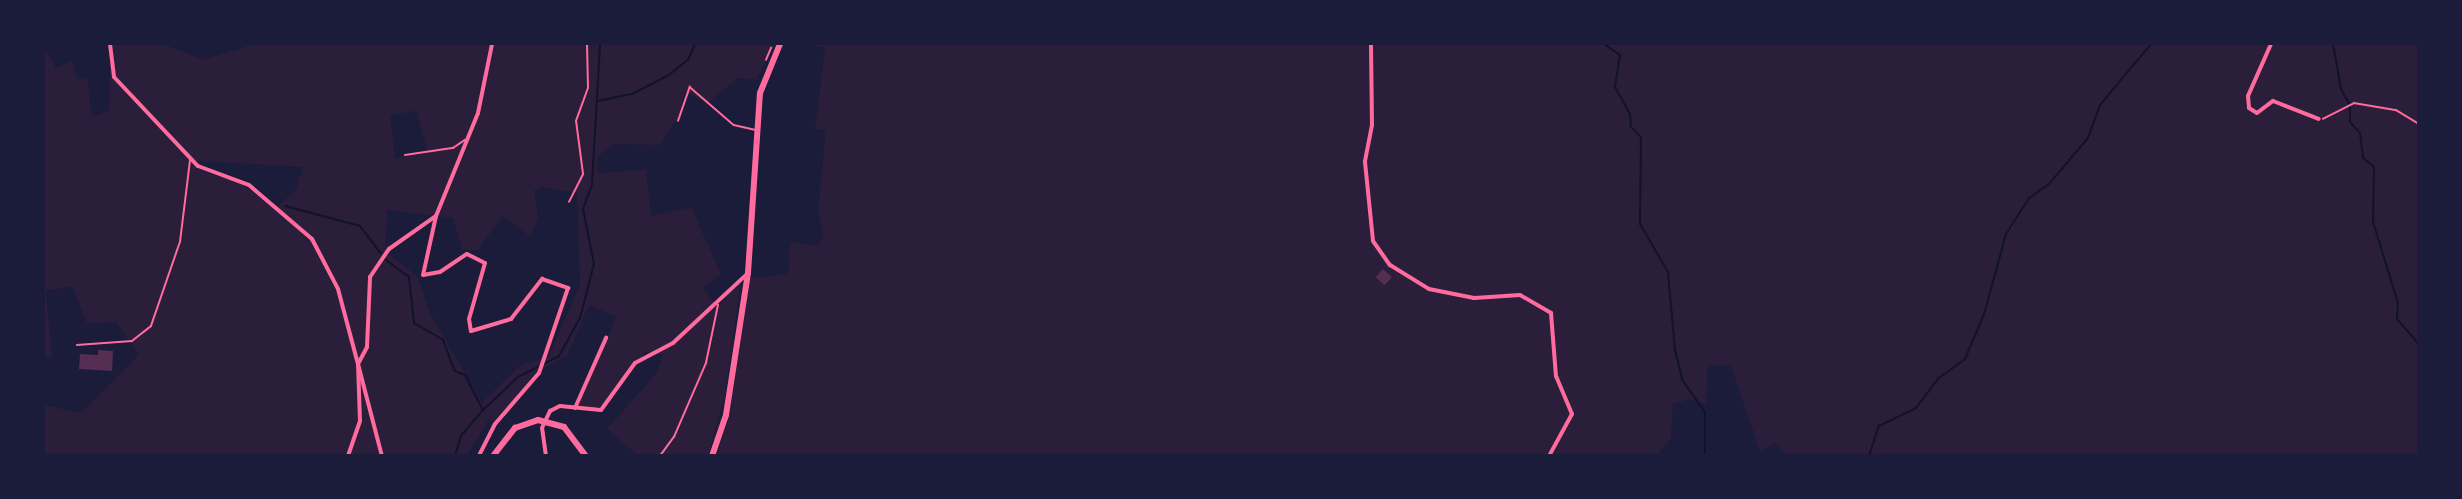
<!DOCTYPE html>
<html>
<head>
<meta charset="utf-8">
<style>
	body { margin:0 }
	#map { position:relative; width:2462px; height:499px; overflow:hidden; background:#1b1b3a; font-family:"Archivo Narrow",sans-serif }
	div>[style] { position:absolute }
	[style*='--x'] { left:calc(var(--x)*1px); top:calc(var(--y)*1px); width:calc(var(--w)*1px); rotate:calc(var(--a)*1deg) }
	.green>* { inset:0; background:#2a1e3b }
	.stream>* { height:2px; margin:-1px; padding:0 1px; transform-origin:1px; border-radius:1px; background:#12122b }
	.building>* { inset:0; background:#542f53; transform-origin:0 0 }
	.path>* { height:1.5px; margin:-0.75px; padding:0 0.75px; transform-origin:0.75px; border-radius:0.75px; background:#ff6b9d }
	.service>* { height:1.5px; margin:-0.75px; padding:0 0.75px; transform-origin:0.75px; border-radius:0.75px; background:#ff6b9d }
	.minor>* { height:4px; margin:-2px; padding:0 2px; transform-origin:2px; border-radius:2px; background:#ff6b9d }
	.primary>* { height:6px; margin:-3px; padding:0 3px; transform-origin:3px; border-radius:3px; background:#ff6b9d }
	span { translate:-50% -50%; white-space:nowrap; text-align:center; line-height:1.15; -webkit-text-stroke:4.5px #1b1b3a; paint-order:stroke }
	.frame { position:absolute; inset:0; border:45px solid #1b1b3a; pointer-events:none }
</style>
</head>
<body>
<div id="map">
	<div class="green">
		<div style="clip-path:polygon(evenodd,110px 44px,163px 44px,204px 60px,254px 44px,775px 44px,757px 79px,738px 78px,707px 103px,685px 92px,677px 120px,659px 145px,615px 144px,598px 156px,597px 173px,646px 170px,651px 216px,691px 207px,721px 274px,703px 288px,718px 307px,741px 278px,725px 397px,708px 455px,637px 455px,607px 429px,657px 373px,663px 355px,645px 352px,605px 404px,592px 410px,578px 407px,616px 317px,589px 305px,567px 355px,539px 371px,494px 422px,489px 419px,467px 455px,44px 455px,44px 405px,81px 413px,139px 355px,116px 322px,87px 323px,72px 286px,46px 291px,52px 357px,44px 358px,44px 46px,56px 68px,72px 60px,78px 80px,87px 78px,92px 117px,110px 110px,110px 44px,416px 111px,428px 153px,395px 158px,390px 115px,416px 111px,110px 44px,198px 161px,303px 167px,303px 168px,296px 190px,276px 208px,238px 182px,202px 171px,198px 161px,110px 44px,541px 187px,577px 193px,580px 284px,549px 356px,519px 366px,482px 403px,430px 313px,418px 277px,385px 251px,387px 210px,453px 218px,463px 250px,478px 250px,502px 216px,531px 237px,538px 217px,534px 191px,541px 187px)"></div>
		<div style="clip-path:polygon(811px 44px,2418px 44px,2418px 455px,1786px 455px,1775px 443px,1760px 451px,1731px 366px,1708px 365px,1706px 404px,1690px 399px,1673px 404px,1671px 438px,1657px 455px,717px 456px,729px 419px,750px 278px,788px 274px,790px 242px,817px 246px,824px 236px,818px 211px,826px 130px,815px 129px,825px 48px)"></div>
	</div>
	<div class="stream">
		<div style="--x:1604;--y:44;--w:19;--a:35"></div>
		<div style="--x:1620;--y:55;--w:32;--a:99"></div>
		<div style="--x:1615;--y:87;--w:31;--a:61"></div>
		<div style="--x:1630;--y:114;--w:13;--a:86"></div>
		<div style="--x:1631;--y:127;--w:14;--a:45"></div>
		<div style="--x:1641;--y:137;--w:87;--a:90.7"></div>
		<div style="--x:1640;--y:224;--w:56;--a:59.7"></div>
		<div style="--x:1668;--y:272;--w:78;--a:84.9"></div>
		<div style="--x:1675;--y:350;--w:32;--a:76"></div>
		<div style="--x:1683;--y:381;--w:38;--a:55"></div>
		<div style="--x:1705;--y:412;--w:44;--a:90"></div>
		<div style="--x:2333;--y:44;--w:46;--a:79.9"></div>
		<div style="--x:2341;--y:89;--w:18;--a:61"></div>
		<div style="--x:2350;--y:105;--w:17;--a:90"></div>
		<div style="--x:2350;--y:122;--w:15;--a:48"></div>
		<div style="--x:2360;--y:133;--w:25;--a:83"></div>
		<div style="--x:2363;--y:158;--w:14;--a:39"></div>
		<div style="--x:2374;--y:167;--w:55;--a:91"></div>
		<div style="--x:2373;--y:222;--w:85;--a:72.8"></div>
		<div style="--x:2398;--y:303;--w:16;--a:94"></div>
		<div style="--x:2397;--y:319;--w:32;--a:49"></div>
		<div style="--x:598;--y:101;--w:35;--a:-12"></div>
		<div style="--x:632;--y:94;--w:38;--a:-27"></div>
		<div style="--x:666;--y:77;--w:28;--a:-38"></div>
		<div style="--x:688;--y:60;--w:17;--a:-66"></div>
		<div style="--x:285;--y:206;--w:78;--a:14.9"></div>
		<div style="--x:360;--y:226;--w:34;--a:53"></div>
		<div style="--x:383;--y:258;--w:32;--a:36"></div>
		<div style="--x:409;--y:277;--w:46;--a:83.8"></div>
		<div style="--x:414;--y:323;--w:34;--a:30"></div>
		<div style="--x:443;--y:340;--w:33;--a:69"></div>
		<div style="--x:455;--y:371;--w:11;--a:22"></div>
		<div style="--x:465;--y:375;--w:39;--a:63"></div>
		<div style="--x:455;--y:456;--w:21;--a:-73"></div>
		<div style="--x:461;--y:436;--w:34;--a:-50"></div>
		<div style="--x:483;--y:410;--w:48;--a:-43.3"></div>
		<div style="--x:518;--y:377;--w:46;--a:-27.1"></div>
		<div style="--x:559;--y:356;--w:43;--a:-61.1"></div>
		<div style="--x:580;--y:318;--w:56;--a:-75.5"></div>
		<div style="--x:594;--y:264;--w:56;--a:-101.3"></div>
		<div style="--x:583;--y:209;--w:27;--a:-70"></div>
		<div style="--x:592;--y:184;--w:140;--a:-86.7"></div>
		<div style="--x:1869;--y:456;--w:32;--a:-72"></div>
		<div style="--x:1879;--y:426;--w:41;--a:-25.9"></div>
		<div style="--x:1916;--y:408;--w:38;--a:-53"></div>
		<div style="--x:1939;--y:378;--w:32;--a:-36"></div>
		<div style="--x:1965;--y:359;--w:49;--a:-67.1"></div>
		<div style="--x:1984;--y:314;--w:83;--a:-74.6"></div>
		<div style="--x:2006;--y:234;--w:43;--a:-57.4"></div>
		<div style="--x:2029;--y:198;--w:24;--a:-35"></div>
		<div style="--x:2049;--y:184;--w:60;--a:-49.7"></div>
		<div style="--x:2088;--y:138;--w:35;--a:-70"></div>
		<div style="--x:2100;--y:105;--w:80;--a:-50.1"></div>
	</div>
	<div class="building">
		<div style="left:1383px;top:269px;width:12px;height:11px;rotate:42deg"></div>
		<div style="clip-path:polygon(98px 350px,113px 351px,112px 371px,79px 369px,80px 354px,98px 355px)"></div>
	</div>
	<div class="path">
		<div style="--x:766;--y:60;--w:13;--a:-67"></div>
		<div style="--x:2323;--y:119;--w:35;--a:-27"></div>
		<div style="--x:2354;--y:103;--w:43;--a:9.5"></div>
		<div style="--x:2396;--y:110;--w:26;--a:31"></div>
		<div style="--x:569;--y:202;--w:31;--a:-63"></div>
		<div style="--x:583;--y:174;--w:53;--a:-97.5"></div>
		<div style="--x:576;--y:121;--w:35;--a:-70"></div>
		<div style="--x:588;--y:88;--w:44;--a:-91.3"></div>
	</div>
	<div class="service">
		<div style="--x:678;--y:121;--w:36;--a:-71"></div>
		<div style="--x:690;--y:87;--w:58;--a:40.8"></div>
		<div style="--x:734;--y:125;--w:22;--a:13"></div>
		<div style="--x:405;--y:155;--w:49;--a:-8.3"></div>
		<div style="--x:453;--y:148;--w:14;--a:-34"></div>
		<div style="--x:77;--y:345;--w:55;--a:-4.2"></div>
		<div style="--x:132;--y:341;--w:24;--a:-38"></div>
		<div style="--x:151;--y:326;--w:89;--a:-71"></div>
		<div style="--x:180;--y:242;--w:82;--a:-83"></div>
		<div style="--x:660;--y:456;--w:24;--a:-54"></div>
		<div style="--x:674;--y:437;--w:81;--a:-66.6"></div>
		<div style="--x:706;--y:363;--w:59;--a:-78.3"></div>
	</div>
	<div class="minor">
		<div style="--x:110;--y:44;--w:33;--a:83"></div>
		<div style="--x:114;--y:77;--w:122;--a:46.7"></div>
		<div style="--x:198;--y:166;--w:54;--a:20.4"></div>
		<div style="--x:249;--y:185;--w:83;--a:40.6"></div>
		<div style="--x:312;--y:239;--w:56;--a:62.5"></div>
		<div style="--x:338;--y:289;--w:78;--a:75.1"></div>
		<div style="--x:358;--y:364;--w:57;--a:88"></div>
		<div style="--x:360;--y:421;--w:37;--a:109"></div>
		<div style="--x:1371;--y:44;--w:81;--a:89.3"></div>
		<div style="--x:1372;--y:125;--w:38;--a:101"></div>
		<div style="--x:1365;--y:162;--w:79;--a:84.2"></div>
		<div style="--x:1373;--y:241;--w:29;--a:55"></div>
		<div style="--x:1390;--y:265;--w:46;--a:31.6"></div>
		<div style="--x:1429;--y:289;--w:46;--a:11.3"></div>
		<div style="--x:1474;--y:298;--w:46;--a:-3.7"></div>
		<div style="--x:1520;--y:295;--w:36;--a:30"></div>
		<div style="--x:1551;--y:313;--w:63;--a:85.5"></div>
		<div style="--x:1556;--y:376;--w:41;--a:67.2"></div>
		<div style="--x:1572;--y:414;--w:48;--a:118.7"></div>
		<div style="--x:2271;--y:44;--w:57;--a:113.9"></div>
		<div style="--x:2248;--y:96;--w:12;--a:85"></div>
		<div style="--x:2249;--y:108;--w:9;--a:32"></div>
		<div style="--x:2257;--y:113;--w:20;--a:-37"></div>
		<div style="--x:2273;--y:101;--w:49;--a:21.4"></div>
		<div style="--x:436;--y:216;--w:60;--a:102.4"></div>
		<div style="--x:423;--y:275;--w:17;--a:-10"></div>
		<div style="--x:440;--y:272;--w:32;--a:-34"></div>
		<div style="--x:467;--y:254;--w:20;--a:27"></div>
		<div style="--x:485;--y:263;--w:58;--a:105.9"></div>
		<div style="--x:469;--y:319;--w:12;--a:81"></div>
		<div style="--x:471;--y:331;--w:42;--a:-16.7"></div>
		<div style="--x:511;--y:319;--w:51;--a:-52.2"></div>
		<div style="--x:542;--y:279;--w:28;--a:19"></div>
		<div style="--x:568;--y:288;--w:90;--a:108.8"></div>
		<div style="--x:539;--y:373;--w:67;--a:130.8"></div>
		<div style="--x:495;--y:424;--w:36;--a:117"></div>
		<div style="--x:358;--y:364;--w:19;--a:-62"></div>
		<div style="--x:367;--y:347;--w:70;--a:-87.5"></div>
		<div style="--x:370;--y:277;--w:34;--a:-56"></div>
		<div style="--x:389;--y:249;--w:57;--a:-35.1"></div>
		<div style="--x:436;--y:216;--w:111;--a:-67.8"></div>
		<div style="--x:478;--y:113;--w:70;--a:-78.5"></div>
		<div style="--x:358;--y:364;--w:95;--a:75.4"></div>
		<div style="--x:575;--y:408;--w:77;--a:-66.1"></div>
		<div style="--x:546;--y:456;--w:28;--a:-98"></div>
		<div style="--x:542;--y:428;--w:19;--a:-65"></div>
		<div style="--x:550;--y:411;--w:11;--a:-27"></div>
		<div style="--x:560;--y:406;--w:41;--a:5.6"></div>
		<div style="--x:601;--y:410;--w:58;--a:-54.1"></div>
		<div style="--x:635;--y:363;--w:43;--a:-27.8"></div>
		<div style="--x:673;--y:343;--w:101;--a:-43"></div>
	</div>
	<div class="primary">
		<div style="--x:493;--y:456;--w:36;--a:-52"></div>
		<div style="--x:515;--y:428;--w:24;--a:-19"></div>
		<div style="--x:538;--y:420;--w:27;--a:15"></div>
		<div style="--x:564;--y:427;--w:36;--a:53"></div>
		<div style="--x:712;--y:456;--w:43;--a:-71.1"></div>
		<div style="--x:726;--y:415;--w:144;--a:-81.2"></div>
		<div style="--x:748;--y:273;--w:180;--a:-86.2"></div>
		<div style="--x:760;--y:93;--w:53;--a:-67.8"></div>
	</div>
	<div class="frame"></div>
</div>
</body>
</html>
